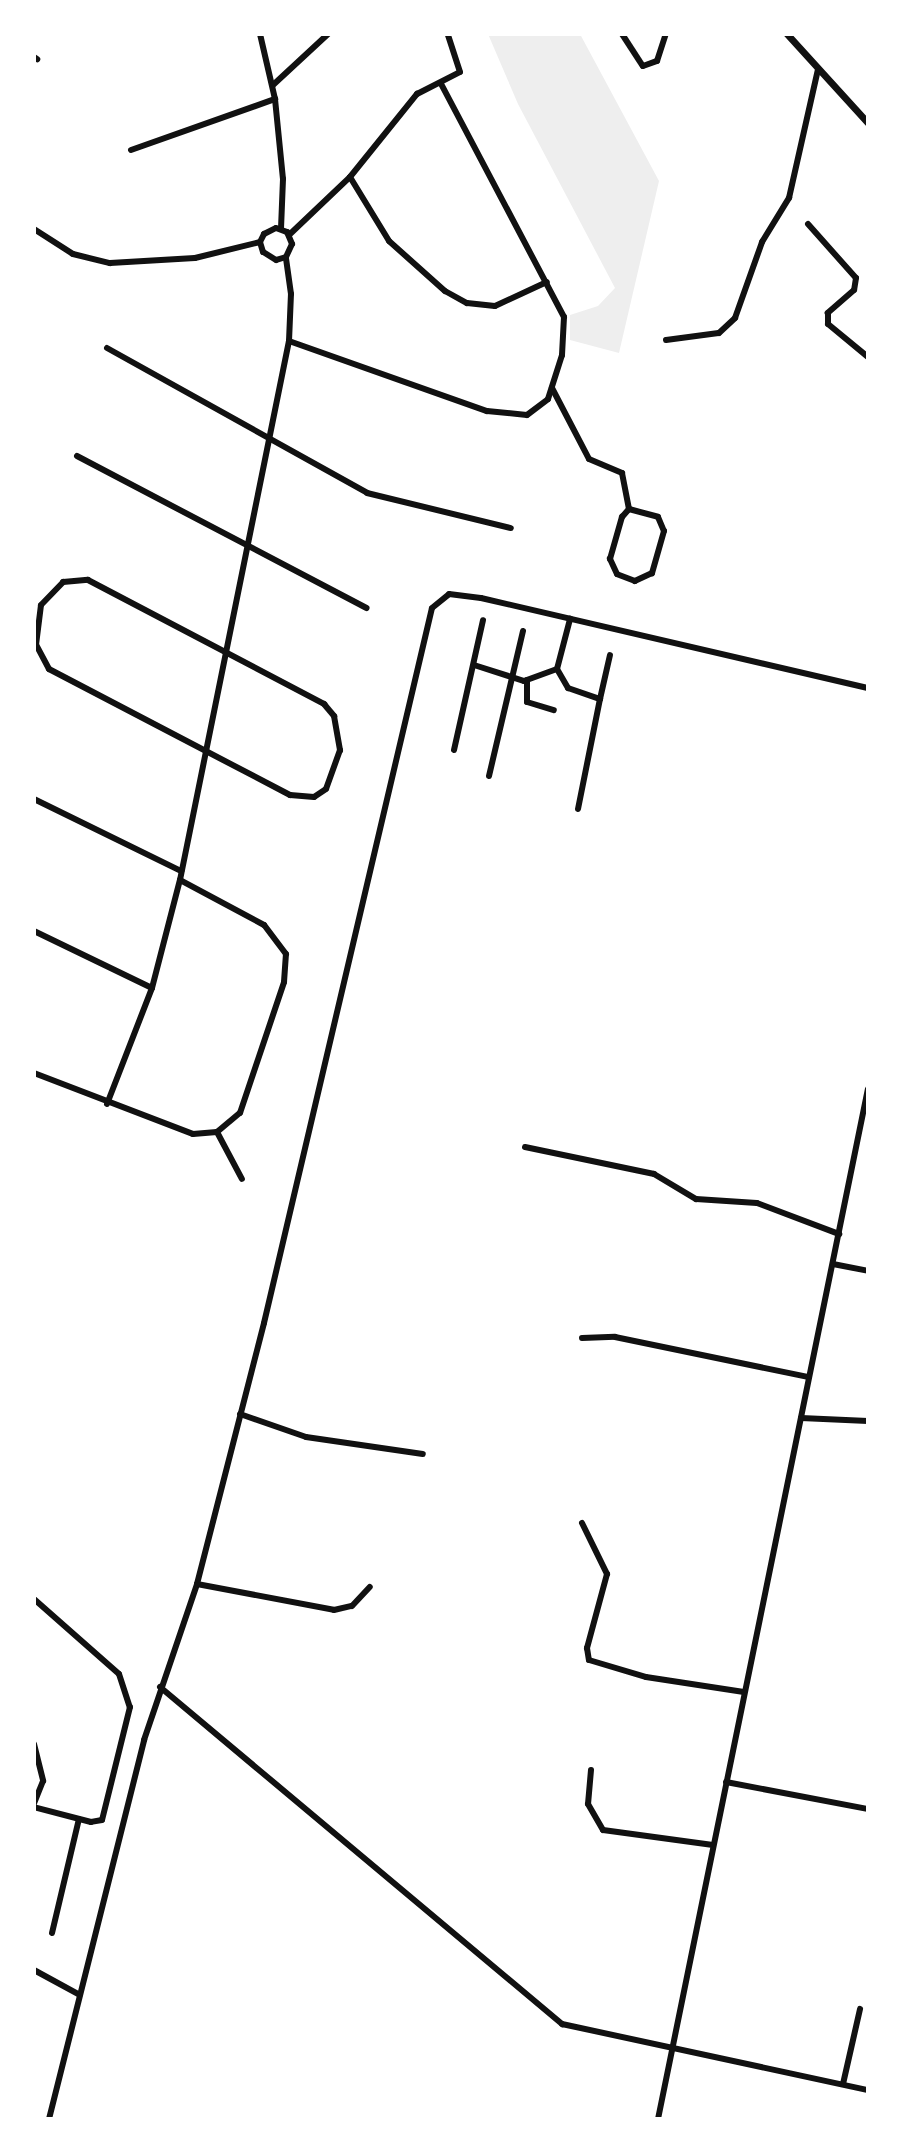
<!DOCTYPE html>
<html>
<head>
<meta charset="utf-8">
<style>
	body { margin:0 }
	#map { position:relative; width:902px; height:2153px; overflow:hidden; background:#fff; font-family:"Roboto Condensed",sans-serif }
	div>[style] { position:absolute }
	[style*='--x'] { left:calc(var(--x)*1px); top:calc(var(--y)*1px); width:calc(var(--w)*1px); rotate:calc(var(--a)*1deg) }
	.green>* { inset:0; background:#eee }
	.minor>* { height:6px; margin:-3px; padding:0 3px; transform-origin:3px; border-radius:3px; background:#111 }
	.tertiary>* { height:7px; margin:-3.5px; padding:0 3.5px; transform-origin:3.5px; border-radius:3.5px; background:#111 }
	span { translate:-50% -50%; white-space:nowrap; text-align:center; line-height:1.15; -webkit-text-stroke:6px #fff; paint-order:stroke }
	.frame { position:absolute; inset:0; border:36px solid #fff; pointer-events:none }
</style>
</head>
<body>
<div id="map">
	<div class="green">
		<div style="clip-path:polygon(488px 34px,580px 34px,659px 181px,619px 353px,570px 340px,570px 315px,598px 306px,615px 288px,518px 104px)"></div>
	</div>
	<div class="minor">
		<div style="--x:260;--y:34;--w:67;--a:77"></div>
		<div style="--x:275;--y:99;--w:80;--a:84.3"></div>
		<div style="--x:283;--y:179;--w:50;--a:92.3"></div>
		<div style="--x:622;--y:34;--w:38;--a:57"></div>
		<div style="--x:643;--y:66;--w:15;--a:-20"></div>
		<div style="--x:657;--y:61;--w:28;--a:-72"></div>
		<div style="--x:34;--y:57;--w:4;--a:34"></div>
		<div style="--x:273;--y:85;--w:75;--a:-42.8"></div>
		<div style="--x:131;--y:150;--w:153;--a:-19.5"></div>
		<div style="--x:350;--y:177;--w:75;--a:58.6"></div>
		<div style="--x:389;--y:241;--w:75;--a:41.8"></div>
		<div style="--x:445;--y:291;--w:25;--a:29"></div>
		<div style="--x:467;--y:303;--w:28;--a:6"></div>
		<div style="--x:495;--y:306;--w:57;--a:-24.8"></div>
		<div style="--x:808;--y:224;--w:72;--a:48.4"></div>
		<div style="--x:856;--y:278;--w:12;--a:99"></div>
		<div style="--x:854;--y:290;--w:35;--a:139"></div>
		<div style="--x:828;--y:313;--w:11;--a:90"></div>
		<div style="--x:828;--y:324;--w:52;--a:39.5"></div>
		<div style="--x:34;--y:229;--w:46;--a:32.7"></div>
		<div style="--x:73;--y:254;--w:38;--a:14"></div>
		<div style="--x:110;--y:263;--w:85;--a:-3.4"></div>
		<div style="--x:195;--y:258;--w:67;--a:-13.8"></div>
		<div style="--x:260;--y:242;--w:9;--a:-63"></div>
		<div style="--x:264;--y:234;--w:13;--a:-27"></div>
		<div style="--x:276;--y:228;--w:12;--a:20"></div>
		<div style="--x:287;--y:232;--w:13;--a:67"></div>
		<div style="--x:292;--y:244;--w:14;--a:115"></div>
		<div style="--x:286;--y:257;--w:10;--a:163"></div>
		<div style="--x:276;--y:260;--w:15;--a:-148"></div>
		<div style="--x:263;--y:252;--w:10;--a:-107"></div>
		<div style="--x:289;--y:235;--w:84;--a:-43.6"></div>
		<div style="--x:350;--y:177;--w:107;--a:-51.1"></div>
		<div style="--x:417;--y:94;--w:48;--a:-27.1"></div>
		<div style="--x:460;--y:72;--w:40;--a:-108"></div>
		<div style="--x:666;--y:340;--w:53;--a:-7.5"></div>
		<div style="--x:719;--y:333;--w:22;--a:-43"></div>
		<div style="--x:735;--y:318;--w:81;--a:-70.4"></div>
		<div style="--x:762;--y:242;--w:52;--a:-58.5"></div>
		<div style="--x:789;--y:198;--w:132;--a:-77.3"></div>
		<div style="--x:289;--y:341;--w:210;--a:19.5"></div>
		<div style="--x:487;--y:411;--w:40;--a:5.7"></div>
		<div style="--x:527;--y:415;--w:26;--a:-37"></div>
		<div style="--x:548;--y:399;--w:46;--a:-72.3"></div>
		<div style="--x:562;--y:355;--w:38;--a:-87"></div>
		<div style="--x:564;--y:317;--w:263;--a:-117.8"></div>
		<div style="--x:107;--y:348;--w:298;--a:29.1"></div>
		<div style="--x:367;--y:493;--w:148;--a:13.7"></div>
		<div style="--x:552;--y:388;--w:80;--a:62.5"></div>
		<div style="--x:589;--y:459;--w:36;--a:23"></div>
		<div style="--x:622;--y:473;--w:37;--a:79"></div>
		<div style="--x:77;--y:456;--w:327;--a:27.7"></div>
		<div style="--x:629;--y:509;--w:30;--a:15"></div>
		<div style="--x:658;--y:517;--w:15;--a:67"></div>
		<div style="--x:664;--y:531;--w:44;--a:105.9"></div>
		<div style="--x:652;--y:573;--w:19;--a:155"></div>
		<div style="--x:635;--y:581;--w:19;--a:-159"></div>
		<div style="--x:617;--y:574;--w:17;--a:-115"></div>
		<div style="--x:610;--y:559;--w:44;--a:-74.1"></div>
		<div style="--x:622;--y:517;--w:11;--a:-49"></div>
		<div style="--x:88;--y:580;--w:267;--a:27.7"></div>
		<div style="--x:324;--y:704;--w:16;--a:50"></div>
		<div style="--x:334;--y:716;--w:35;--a:80"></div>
		<div style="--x:340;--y:750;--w:41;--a:109.7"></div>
		<div style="--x:326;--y:789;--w:14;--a:146"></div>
		<div style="--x:314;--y:797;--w:24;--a:-175"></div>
		<div style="--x:290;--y:795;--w:272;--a:-152.4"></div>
		<div style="--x:49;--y:669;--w:27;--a:-118"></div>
		<div style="--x:36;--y:645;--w:40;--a:-82.9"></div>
		<div style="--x:41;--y:605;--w:32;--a:-46"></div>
		<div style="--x:63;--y:582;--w:25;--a:-5"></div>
		<div style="--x:474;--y:665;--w:52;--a:17.7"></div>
		<div style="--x:524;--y:681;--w:35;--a:-20"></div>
		<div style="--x:557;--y:669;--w:52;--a:-75.4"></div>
		<div style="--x:557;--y:669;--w:22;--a:60"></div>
		<div style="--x:568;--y:688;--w:34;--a:19"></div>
		<div style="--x:600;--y:699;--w:45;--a:-77.2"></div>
		<div style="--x:527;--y:680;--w:22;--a:90"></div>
		<div style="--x:527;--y:702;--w:28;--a:17"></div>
		<div style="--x:454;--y:750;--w:133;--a:-77.4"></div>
		<div style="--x:489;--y:776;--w:149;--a:-76.8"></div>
		<div style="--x:34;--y:799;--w:164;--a:26.1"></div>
		<div style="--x:578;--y:809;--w:112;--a:-78.7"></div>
		<div style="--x:34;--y:931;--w:131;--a:25.8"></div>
		<div style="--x:34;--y:1073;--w:170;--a:21"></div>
		<div style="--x:193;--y:1134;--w:24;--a:-5"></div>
		<div style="--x:217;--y:1132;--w:30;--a:-40"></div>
		<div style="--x:240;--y:1113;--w:138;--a:-71.4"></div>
		<div style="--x:284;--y:982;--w:28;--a:-86"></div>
		<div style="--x:286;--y:954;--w:36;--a:-127"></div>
		<div style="--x:264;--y:925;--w:95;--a:-151.8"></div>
		<div style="--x:107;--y:1104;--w:124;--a:-68.8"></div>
		<div style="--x:152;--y:988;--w:112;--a:-75.5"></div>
		<div style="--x:180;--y:880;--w:550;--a:-78.57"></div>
		<div style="--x:289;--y:341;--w:47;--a:-87.6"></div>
		<div style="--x:291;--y:294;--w:37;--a:-98"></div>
		<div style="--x:217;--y:1132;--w:53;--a:62"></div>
		<div style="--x:525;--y:1147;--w:132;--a:11.8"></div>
		<div style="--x:654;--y:1174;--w:49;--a:30.8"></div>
		<div style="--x:696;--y:1199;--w:61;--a:3.8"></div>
		<div style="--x:757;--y:1203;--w:88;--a:20.7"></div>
		<div style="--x:833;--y:1264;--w:36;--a:11"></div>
		<div style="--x:582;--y:1338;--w:33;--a:-2"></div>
		<div style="--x:615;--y:1337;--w:198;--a:11.7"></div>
		<div style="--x:240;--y:1414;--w:70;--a:19.2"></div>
		<div style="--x:306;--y:1437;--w:118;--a:8.3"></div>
		<div style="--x:801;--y:1418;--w:67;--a:2.6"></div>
		<div style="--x:582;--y:1523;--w:57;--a:63.9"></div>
		<div style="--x:607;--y:1574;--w:77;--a:105.1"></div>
		<div style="--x:587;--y:1648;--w:12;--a:81"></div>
		<div style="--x:589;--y:1660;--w:59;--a:16.6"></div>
		<div style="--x:646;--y:1677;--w:99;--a:8.7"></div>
		<div style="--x:197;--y:1584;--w:139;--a:10.7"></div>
		<div style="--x:334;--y:1610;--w:18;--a:-13"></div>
		<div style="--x:352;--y:1606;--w:26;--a:-47"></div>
		<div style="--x:34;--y:1599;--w:113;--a:41.4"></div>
		<div style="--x:119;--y:1674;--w:35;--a:72"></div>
		<div style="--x:130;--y:1707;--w:116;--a:103.9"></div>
		<div style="--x:102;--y:1820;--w:11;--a:170"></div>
		<div style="--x:91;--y:1822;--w:59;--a:-165.3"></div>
		<div style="--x:160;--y:1687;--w:525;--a:39.97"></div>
		<div style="--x:562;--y:2024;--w:313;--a:12.2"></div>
		<div style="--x:34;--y:1744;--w:38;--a:76"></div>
		<div style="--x:43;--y:1781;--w:24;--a:112"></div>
		<div style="--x:591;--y:1770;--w:34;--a:95"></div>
		<div style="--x:588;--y:1804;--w:30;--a:60"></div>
		<div style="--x:603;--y:1830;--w:111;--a:7.8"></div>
		<div style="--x:726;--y:1782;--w:145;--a:10.8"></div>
		<div style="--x:52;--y:1933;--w:117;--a:-76.7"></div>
		<div style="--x:34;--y:1970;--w:52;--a:28.5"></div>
		<div style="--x:843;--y:2084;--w:77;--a:-77.2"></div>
		<div style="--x:49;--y:2119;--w:391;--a:-75.9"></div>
		<div style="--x:144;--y:1740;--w:165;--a:-71.2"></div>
		<div style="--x:197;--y:1584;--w:269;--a:-75.6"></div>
		<div style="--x:264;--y:1323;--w:734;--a:-76.78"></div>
		<div style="--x:432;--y:608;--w:22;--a:-39"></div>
		<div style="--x:449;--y:594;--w:32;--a:7"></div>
		<div style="--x:481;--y:598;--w:397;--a:13.1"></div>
		<div style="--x:658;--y:2119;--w:1051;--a:-78.48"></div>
	</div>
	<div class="tertiary">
		<div style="--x:787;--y:34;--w:120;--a:47.7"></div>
	</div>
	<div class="frame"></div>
</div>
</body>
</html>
